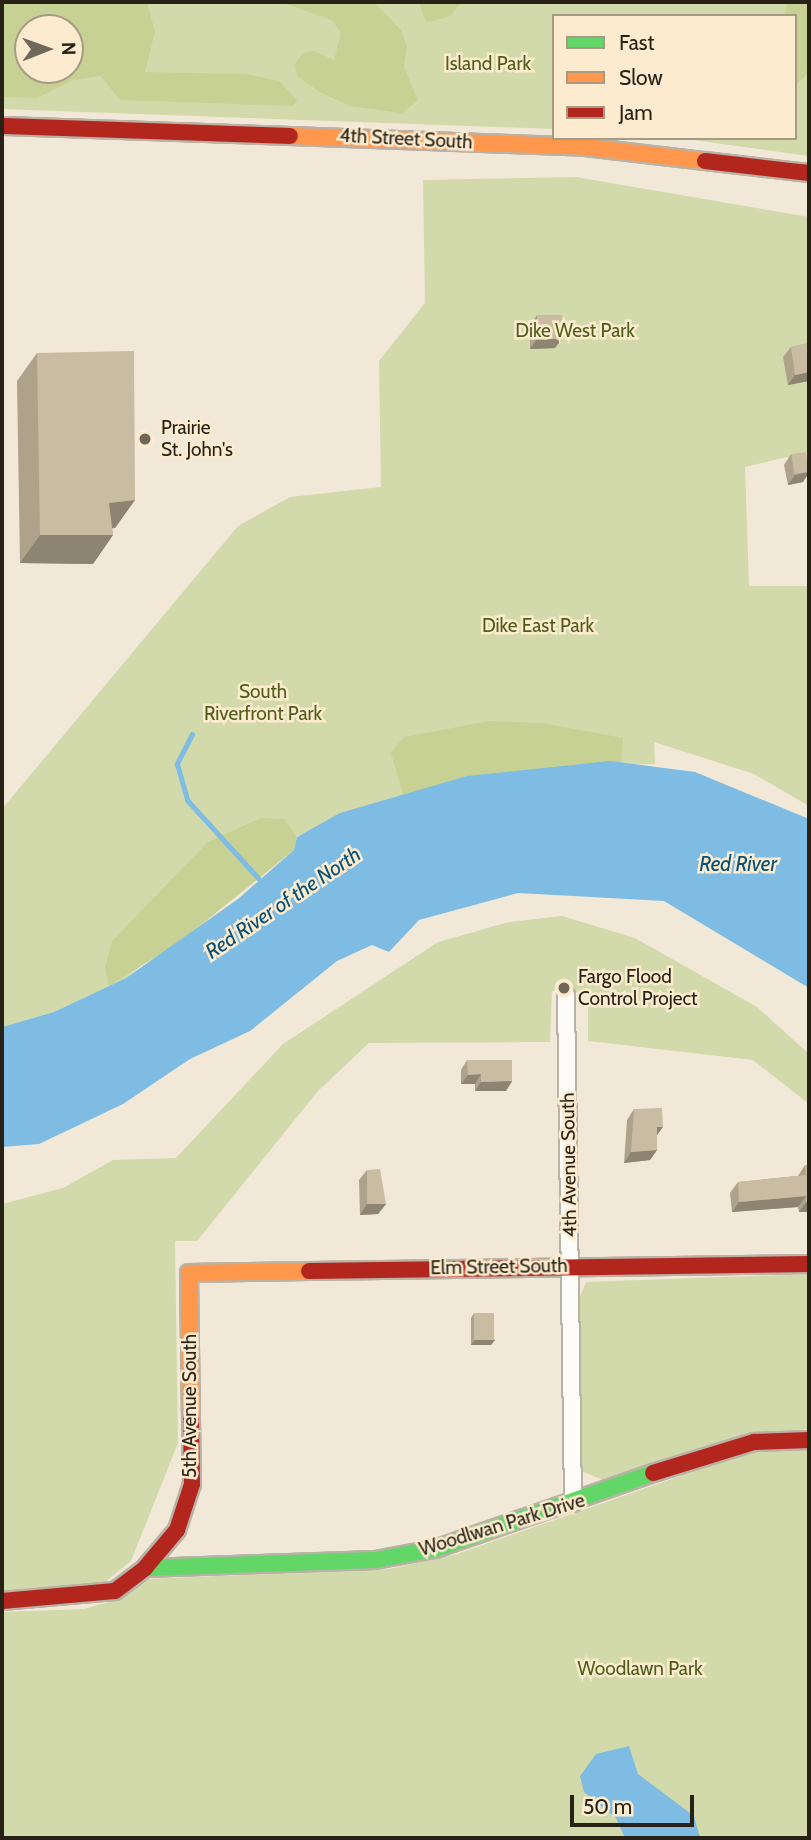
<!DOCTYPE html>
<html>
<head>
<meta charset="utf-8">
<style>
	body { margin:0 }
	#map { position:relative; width:811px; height:1840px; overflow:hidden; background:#f2e8d8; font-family:Cabin,sans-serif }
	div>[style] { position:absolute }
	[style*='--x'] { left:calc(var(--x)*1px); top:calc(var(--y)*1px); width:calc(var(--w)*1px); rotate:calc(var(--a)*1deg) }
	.green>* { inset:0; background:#d2d9aa }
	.forest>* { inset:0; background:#c8d194 }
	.water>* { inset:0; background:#7ebce3 }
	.stream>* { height:5px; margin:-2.5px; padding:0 2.5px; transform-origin:2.5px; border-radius:2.5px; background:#7ebce3 }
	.roads { filter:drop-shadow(2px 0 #b9b2a6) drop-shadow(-2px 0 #b9b2a6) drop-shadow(0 2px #b9b2a6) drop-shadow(0 -2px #b9b2a6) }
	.street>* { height:16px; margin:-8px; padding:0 8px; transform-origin:8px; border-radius:8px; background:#fdfcf9 }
	.fast>* { height:16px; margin:-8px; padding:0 8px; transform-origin:8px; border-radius:8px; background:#63d668 }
	.slow>* { height:16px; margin:-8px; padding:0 8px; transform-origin:8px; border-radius:8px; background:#ff974d }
	.jam>* { height:16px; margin:-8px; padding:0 8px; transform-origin:8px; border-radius:8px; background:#b3261e }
	.wall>* { inset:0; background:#aea28b }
	.shaded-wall>* { inset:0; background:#8d8471 }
	.building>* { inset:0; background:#cabca2; transform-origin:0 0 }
	.dots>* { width:19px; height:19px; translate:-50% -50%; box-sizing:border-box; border:4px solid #fcebce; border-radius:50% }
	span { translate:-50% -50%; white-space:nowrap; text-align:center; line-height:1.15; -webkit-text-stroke:5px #fcebce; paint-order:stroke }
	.park-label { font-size:19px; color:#4e5e19 }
	.street-label { font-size:19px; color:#272116 }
	.poi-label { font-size:19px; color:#272116 }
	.left { translate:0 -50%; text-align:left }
	.water-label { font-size:21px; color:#05517a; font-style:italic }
	.frame { position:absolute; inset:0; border:4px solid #272116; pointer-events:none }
	.legend { position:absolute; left:552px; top:14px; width:245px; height:126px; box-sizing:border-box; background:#fcebce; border:2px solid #a79a84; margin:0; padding:9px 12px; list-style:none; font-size:21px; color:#272116 }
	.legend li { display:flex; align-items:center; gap:14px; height:35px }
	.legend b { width:35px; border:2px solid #a79a84 }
	.north { position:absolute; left:14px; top:14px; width:70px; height:70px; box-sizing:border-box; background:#fcebce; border:2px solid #a79a84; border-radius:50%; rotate:89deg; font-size:19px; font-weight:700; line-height:28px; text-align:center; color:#272116 }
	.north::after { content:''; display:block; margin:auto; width:24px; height:32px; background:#6e675a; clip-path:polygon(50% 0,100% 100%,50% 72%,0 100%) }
	.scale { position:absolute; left:570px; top:1795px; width:124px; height:32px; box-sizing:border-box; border:4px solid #272116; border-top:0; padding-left:9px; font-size:21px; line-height:24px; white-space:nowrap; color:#272116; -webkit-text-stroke:5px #fcebce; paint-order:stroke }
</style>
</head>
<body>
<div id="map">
	<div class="green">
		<div style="clip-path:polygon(evenodd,2px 2px,809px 2px,809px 156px,679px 138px,795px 138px,795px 16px,554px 16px,554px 129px,2px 109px,2px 2px,28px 28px,70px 28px,70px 70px,28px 70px,28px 28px)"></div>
		<div style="clip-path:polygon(576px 177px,809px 217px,809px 452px,745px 467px,749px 586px,809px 586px,809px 806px,754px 774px,654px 742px,655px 764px,541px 766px,380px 802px,297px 836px,126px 978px,54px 1012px,2px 1027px,2px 809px,238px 526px,290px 497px,381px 487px,379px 361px,425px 303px,423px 180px)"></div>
		<div style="clip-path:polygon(562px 916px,635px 938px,757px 1007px,809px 1054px,809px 1104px,753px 1060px,588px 1041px,588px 992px,552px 991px,550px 1042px,369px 1043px,318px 1091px,197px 1241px,175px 1241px,178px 1443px,131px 1561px,100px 1586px,2px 1591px,2px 1204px,63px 1188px,113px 1160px,176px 1158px,283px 1044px,438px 942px,509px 922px)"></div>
		<div style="clip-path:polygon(809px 1274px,809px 1429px,760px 1433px,603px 1480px,581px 1471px,576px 1307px,586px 1282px)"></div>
		<div style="clip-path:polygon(809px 1449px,809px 1838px,2px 1838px,2px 1612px,84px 1609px,116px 1600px,144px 1579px,389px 1569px,457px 1554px,752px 1451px)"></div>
	</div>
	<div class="forest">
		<div style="clip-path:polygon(evenodd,2px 2px,147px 2px,155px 32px,145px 72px,247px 74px,279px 81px,297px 100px,293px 106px,120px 100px,101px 76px,73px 80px,37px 98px,2px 97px,2px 2px,70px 28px,70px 70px,28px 70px,28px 28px,70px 28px)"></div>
		<div style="clip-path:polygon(280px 2px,374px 2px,401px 30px,407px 46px,404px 67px,418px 100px,402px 113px,349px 106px,320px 92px,297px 76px,295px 64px,303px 53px,314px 51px,334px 60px,341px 33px,332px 20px)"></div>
		<div style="clip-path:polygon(419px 2px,462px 2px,450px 16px,426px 23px)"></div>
		<div style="clip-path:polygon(788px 2px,809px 2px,809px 72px,795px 86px,797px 31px,795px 16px,784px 16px)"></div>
		<div style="clip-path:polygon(490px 721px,542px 723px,623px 738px,621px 762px,467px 776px,404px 797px,391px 753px,404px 737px)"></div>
		<div style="clip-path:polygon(261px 818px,284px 819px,297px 837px,294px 850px,181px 941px,109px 986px,105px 968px,112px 941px,208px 842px)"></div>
	</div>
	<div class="water">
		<div style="clip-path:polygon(610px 761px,695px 772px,809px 819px,809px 988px,664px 901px,518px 893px,419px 920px,389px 952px,372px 945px,337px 961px,250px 1031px,190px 1059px,123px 1104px,39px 1144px,2px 1147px,2px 1027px,54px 1012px,126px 978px,238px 899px,294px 850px,297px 837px,340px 813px,467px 776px)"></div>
		<div style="clip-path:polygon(629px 1746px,638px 1774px,694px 1816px,700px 1838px,625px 1838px,616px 1818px,584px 1792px,580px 1776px,596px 1754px)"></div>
	</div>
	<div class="stream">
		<div style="--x:192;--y:734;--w:34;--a:117"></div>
		<div style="--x:177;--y:764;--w:37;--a:74"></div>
		<div style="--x:187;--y:800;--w:107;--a:47.7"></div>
	</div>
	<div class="roads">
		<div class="street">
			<div style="--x:566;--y:995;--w:508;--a:89.21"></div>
		</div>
		<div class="fast">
			<div style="--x:145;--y:1568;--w:230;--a:-2"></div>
			<div style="--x:375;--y:1560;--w:61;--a:-10.4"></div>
			<div style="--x:435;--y:1549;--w:231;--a:-19.2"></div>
		</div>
		<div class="slow">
			<div style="--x:290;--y:136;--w:295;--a:2.1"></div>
			<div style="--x:585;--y:147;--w:121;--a:6.7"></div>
			<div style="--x:191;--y:1418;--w:145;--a:-90.8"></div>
			<div style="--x:189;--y:1273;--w:120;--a:-1"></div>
		</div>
		<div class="jam">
			<div style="--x:2;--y:126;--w:288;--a:2"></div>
			<div style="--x:705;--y:161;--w:105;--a:6.6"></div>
			<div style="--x:309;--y:1271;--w:500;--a:-0.8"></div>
			<div style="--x:653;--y:1473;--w:106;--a:-17.1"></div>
			<div style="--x:754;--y:1442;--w:55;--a:-2.1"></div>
			<div style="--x:2;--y:1601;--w:113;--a:-5.1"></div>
			<div style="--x:115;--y:1591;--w:38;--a:-37"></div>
			<div style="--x:145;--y:1568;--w:50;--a:-49.9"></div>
			<div style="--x:177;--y:1530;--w:48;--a:-71.9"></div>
			<div style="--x:192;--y:1484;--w:66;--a:-90.9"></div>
		</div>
	</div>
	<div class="wall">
		<div style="clip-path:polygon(537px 315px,555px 348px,530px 349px,530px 326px)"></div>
		<div style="clip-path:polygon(809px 343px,809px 381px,788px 385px,783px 357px,791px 347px)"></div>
		<div style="clip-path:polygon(37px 353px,135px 500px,115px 528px,112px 528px,113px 535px,93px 564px,20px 563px,17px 381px)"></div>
		<div style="clip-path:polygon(791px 454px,809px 468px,809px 473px,803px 482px,788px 485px,784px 465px)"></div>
		<div style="clip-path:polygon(467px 1060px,512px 1081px,506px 1091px,475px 1091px,475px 1084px,461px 1084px,461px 1070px)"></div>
		<div style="clip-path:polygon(634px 1109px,657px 1135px,657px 1150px,650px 1160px,624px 1163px,627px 1120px)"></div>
		<div style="clip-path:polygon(805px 1165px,809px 1165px,809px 1212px,799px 1212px,798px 1207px,732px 1212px,730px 1193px,738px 1182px,798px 1176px)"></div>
		<div style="clip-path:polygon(367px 1170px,386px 1204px,378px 1214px,360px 1215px,359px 1180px)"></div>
		<div style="clip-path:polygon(474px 1313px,495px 1340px,491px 1345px,471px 1345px,471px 1318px)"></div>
	</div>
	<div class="shaded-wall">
		<div style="clip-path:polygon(563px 338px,555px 348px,530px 349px,537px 339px)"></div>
		<div style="clip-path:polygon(809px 372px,809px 381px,788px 385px,795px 375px)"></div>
		<div style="clip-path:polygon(809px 472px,803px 482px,788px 485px,795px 475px)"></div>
		<div style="clip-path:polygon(135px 500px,115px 528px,90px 531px,109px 503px)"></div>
		<div style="clip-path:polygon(40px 535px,113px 535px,93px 564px,20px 563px)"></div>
		<div style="clip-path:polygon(481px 1074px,475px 1084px,461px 1084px,468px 1075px)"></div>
		<div style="clip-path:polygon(512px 1081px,506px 1091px,475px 1091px,481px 1082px)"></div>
		<div style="clip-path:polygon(657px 1127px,663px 1127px,655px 1138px)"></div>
		<div style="clip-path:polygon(657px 1150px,650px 1160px,624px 1163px,631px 1152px)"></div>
		<div style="clip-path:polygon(806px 1196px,798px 1207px,732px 1212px,739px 1202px)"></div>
		<div style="clip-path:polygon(806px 1202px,809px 1202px,809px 1212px,799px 1212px)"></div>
		<div style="clip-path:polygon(367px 1204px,386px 1204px,378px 1214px,360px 1215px)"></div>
		<div style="clip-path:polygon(475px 1340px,495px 1340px,491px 1345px,471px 1345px)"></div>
	</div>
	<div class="building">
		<div style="left:537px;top:315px;width:25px;height:24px"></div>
		<div style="clip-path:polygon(809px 343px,809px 372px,795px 375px,791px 347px)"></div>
		<div style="clip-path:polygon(134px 351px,135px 500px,109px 503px,113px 535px,40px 535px,37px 353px)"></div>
		<div style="left:806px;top:452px;width:20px;height:15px;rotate:81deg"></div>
		<div style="clip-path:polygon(467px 1060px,512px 1060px,512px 1081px,481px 1082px,481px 1074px,468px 1075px)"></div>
		<div style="clip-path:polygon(662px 1108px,663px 1127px,657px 1127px,657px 1150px,631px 1152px,634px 1109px)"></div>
		<div style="clip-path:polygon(805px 1165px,809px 1165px,809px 1202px,806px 1202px,806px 1196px,739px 1202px,738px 1182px,806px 1175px)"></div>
		<div style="clip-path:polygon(380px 1169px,386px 1204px,367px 1204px,367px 1170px)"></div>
		<div style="left:474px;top:1313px;width:20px;height:27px"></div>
	</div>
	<div class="dots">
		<div style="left:145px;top:439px;background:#6e675a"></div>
		<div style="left:564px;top:988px;background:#6e675a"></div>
	</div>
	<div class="park-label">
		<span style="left:488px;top:64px">Island Park</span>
		<span style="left:575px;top:331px">Dike West Park</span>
		<span style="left:538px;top:626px">Dike East Park</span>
		<span style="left:263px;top:703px">South<br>Riverfront Park</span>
		<span style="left:640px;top:1669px">Woodlawn Park</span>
	</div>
	<div class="street-label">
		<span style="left:406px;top:139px;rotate:3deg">4th Street South</span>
		<span style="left:569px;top:1165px;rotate:-91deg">4th Avenue South</span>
		<span style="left:499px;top:1267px;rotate:-1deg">Elm Street South</span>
		<span style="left:190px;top:1406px;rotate:-90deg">5th Avenue South</span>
		<span style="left:502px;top:1525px;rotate:-17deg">Woodlwan Park Drive</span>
	</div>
	<div class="poi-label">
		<span class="left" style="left:161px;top:439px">Prairie<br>St. John's</span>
		<span class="left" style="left:578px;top:988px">Fargo Flood<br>Control Project</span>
	</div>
	<div class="water-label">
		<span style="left:738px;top:864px">Red River</span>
		<span style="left:283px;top:903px;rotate:-34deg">Red River of the North</span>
	</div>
	<div class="frame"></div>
	<ul class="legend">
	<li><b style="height:9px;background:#63d668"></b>Fast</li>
	<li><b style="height:9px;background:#ff974d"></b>Slow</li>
	<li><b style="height:9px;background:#b3261e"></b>Jam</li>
	</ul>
	<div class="north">N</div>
	<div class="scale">50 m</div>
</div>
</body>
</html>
